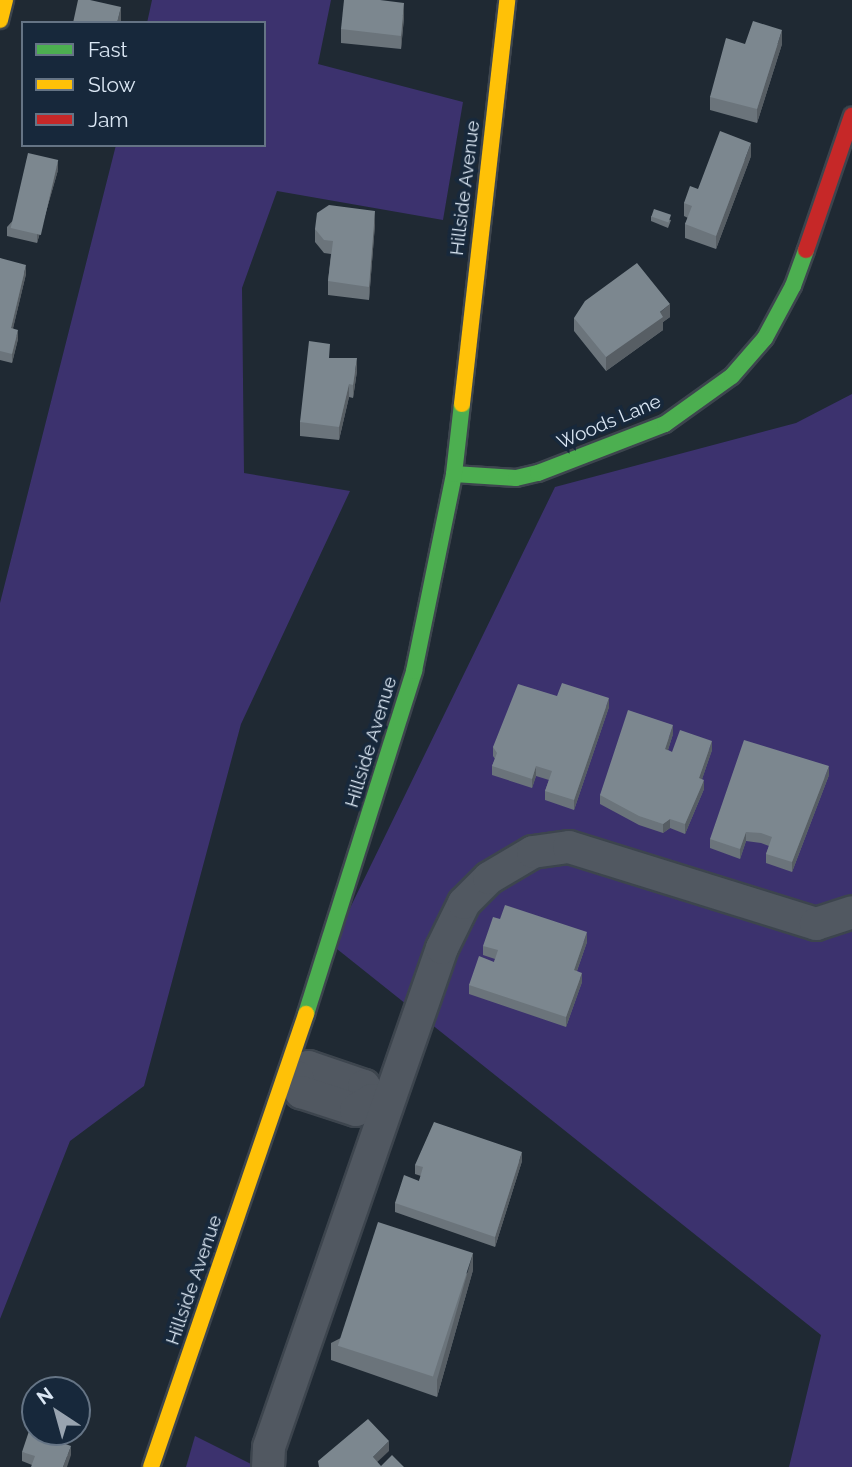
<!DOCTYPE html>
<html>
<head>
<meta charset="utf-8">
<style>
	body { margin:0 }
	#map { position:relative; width:852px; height:1467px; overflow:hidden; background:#1f2933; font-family:Raleway,sans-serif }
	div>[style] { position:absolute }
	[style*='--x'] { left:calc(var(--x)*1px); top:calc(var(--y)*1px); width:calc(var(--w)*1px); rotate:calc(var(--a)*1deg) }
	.green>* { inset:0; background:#3c326e }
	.roads { filter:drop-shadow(2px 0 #3d454e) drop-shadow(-2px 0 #3d454e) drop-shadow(0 2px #3d454e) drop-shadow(0 -2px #3d454e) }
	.street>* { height:32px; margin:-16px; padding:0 16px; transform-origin:16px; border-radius:16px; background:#515861 }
	.fast>* { height:16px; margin:-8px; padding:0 8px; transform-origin:8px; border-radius:8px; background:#4caf50 }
	.slow>* { height:16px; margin:-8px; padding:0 8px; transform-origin:8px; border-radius:8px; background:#ffc107 }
	.jam>* { height:16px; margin:-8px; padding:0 8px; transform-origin:8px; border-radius:8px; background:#c62828 }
	.wall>* { inset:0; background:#6b747b }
	.shaded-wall>* { inset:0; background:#575e64 }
	.building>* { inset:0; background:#7c878f; transform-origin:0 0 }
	span { translate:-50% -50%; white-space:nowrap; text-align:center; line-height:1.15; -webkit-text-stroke:7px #17283b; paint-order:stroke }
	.street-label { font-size:19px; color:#dbe7f4 }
	.legend { position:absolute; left:21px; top:21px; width:245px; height:126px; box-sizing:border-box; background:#17283b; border:2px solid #657485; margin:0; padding:9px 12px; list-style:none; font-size:21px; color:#dbe7f4 }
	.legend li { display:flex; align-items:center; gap:14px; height:35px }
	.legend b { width:35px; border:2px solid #657485 }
	.north { position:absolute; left:21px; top:1376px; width:70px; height:70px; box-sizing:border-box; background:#17283b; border:2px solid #657485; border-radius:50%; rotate:324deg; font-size:19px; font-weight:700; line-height:28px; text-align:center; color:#dbe7f4 }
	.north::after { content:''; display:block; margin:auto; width:24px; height:32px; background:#99a4b0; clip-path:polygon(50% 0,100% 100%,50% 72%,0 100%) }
</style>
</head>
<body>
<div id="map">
	<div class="green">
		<div style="clip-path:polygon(152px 0,331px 0,318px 64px,463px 102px,443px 220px,277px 191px,242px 288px,244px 473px,350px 491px,241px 724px,144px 1086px,70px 1141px,0 1319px,0 603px,116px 145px,264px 145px,264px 23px,147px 23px)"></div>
		<div style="clip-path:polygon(852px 394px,852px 1467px,789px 1467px,821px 1335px,332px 945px,555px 487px,796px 423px)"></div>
		<div style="clip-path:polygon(195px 1436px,257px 1467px,186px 1467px)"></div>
	</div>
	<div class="roads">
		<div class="street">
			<div style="--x:297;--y:1077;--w:15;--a:-42"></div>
			<div style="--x:308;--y:1067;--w:59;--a:18.7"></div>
			<div style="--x:364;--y:1086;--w:16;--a:60"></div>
			<div style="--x:372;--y:1100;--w:16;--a:22"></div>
			<div style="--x:297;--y:1077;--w:16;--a:75"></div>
			<div style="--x:301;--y:1092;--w:58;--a:18.1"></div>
			<div style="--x:356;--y:1110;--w:19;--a:-32"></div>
			<div style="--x:268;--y:1467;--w:20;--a:-87"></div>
			<div style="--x:269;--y:1447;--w:528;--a:-70.88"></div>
			<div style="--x:442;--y:948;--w:50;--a:-63.9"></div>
			<div style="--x:464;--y:903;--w:35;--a:-45"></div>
			<div style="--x:489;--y:878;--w:51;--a:-30.6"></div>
			<div style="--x:533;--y:852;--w:36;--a:-8"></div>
			<div style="--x:569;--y:847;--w:259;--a:17.3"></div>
			<div style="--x:816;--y:924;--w:38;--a:-18"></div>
		</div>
		<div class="fast">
			<div style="--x:454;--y:474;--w:62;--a:3.7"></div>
			<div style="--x:516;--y:478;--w:23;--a:-13"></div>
			<div style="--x:538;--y:473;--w:136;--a:-21.1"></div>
			<div style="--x:665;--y:424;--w:82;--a:-35.6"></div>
			<div style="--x:732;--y:376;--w:50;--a:-49"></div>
			<div style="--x:765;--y:338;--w:59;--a:-61.7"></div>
			<div style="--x:793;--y:286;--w:38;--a:-70"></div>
			<div style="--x:306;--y:1014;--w:360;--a:-72.5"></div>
			<div style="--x:414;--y:671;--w:201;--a:-78.5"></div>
			<div style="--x:454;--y:474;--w:70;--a:-83.5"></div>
		</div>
		<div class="slow">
			<div style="--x:0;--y:20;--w:21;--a:-76"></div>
			<div style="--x:462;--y:404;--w:406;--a:-83.6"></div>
			<div style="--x:151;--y:1467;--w:479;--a:-71.1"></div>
		</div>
		<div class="jam">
			<div style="--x:806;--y:250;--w:142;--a:-71.1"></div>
		</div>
	</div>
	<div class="wall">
		<div style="clip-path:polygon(382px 1px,404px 17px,401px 49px,341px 43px,341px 29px)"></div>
		<div style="clip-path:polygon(745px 44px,782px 44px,757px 123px,710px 110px,710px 97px)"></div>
		<div style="clip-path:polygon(751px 156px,716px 249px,685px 238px,685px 224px,688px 218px,684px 216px,684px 203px,698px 189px)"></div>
		<div style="clip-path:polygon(58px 170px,37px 243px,7px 236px,7px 227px)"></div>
		<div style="clip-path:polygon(651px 216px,671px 220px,668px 228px,651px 221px)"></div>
		<div style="clip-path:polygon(375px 224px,369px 300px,328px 295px,328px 281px,331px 254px,324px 253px,315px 242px,315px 229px)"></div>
		<div style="clip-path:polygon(0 258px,26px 274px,13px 328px,18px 339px,12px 363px,0 360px)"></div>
		<div style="clip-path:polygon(670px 317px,663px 322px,663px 330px,606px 371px,574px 331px,574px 318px)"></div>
		<div style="clip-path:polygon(330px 358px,357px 371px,353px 398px,349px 397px,339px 440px,300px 436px,300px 422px)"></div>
		<div style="clip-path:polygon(557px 696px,609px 707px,574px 810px,545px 800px,545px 791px,549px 780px,536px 776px,532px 788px,492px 775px,492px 766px,495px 759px,493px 756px,493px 747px)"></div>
		<div style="clip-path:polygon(673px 734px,668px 750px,672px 752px,712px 750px,702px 779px,704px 789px,685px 834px,670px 828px,663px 833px,639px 825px,600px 804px,600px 795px)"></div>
		<div style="clip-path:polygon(829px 775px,792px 872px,766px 863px,766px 854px,769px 846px,761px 843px,746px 841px,740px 859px,710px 848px,710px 839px)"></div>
		<div style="clip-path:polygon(587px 942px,577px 971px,582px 982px,566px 1027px,469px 994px,469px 985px,494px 962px,495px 959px,483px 955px,483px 946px)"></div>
		<div style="clip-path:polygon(522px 1161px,495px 1247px,395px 1212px,395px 1203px,419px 1181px,421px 1176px,415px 1174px,415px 1165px)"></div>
		<div style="clip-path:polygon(473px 1270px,437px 1397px,331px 1360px,331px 1343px)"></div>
		<div style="clip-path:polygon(22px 1452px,71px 1455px,32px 1465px,22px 1461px)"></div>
	</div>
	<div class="shaded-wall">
		<div style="clip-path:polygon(404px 3px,404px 17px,401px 49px,401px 36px)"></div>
		<div style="clip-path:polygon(121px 7px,121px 21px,120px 23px,117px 23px)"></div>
		<div style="clip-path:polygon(782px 30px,782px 44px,757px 123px,757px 109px)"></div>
		<div style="clip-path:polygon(751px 143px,751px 156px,716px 249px,716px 236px)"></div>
		<div style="clip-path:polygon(58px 160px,58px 170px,37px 243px,37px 234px)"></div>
		<div style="clip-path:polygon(375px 211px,375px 224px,369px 300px,369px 287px)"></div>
		<div style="clip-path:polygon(26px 265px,26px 274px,11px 337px,11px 328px)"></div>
		<div style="clip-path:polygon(670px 304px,670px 317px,663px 322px,663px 330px,606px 371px,606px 357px)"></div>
		<div style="clip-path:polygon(18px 330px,18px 339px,12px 363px,12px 354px)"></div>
		<div style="clip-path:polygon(357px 358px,357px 371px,353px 398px,353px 385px)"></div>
		<div style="clip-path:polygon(349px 384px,349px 397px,339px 440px,339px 427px)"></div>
		<div style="clip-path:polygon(609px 698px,609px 707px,574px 810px,574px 800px)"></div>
		<div style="clip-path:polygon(673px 725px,673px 734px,665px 759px,665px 749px)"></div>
		<div style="clip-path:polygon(712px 741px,712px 750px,699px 788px,699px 778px)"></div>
		<div style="clip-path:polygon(536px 766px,536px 776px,532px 788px,532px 779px)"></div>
		<div style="clip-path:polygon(829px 766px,829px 775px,792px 872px,792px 862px)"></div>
		<div style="clip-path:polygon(704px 780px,704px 789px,685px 834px,685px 824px)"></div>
		<div style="clip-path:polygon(670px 819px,670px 828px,663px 833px,663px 824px)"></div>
		<div style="clip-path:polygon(746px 832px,746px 841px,740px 859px,740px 849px)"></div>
		<div style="clip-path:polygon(587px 932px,587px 942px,574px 979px,574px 970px)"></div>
		<div style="clip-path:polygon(582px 973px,582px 982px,566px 1027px,566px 1017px)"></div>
		<div style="clip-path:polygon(522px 1152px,522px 1161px,495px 1247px,495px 1237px)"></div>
		<div style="clip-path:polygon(473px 1253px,473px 1270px,437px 1397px,437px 1380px)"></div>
		<div style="clip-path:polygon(389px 1441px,389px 1451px,373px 1466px,373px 1457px)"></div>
		<div style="clip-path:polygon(71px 1446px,71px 1455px,67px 1467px,63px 1467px)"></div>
	</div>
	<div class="building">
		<div style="clip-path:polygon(78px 0,90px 0,121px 7px,117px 23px,73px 23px)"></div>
		<div style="clip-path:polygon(344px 0,380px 0,404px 3px,401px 36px,341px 29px)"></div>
		<div style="clip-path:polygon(753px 21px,782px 30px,757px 109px,710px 97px,726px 38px,745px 44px)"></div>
		<div style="clip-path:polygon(720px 131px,751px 143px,716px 236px,685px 224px,692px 206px,684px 203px,690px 186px,698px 189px)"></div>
		<div style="left:28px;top:153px;width:31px;height:77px;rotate:13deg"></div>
		<div style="clip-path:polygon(329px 205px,375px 211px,369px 287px,328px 281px,333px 241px,324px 240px,315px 229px,317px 213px)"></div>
		<div style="left:654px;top:209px;width:18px;height:8px;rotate:19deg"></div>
		<div style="clip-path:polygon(0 258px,26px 265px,11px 328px,18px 330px,12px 354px,0 351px)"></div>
		<div style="clip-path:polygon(637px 263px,670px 304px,660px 312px,663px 317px,606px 357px,574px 318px,585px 301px)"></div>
		<div style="clip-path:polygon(309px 341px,330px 344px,329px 358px,357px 358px,353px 385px,349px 384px,339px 427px,300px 422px)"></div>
		<div style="clip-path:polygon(562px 683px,609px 698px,574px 800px,545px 791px,552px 771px,536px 766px,532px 779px,492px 766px,497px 753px,493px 747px,518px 684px,557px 696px)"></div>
		<div style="clip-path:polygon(628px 710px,673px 725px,665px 749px,672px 752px,680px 730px,712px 741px,699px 778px,704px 780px,685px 824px,670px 819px,663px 824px,639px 816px,600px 795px)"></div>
		<div style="clip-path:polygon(744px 740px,829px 766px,792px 862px,766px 854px,772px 837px,761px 833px,746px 832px,740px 849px,710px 839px)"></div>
		<div style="clip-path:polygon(505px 905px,587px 932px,574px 970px,582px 973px,566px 1017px,469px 985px,479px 956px,494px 962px,498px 950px,483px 946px,493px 917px,500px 919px)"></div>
		<div style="clip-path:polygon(434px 1122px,522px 1152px,495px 1237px,395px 1203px,404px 1175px,419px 1181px,423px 1167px,415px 1165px)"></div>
		<div style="left:378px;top:1222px;width:100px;height:130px;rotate:18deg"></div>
		<div style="clip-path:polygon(368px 1419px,389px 1441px,373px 1457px,381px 1466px,392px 1455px,404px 1467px,319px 1467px,318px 1461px)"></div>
		<div style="clip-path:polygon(29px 1431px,71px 1446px,63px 1467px,31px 1467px,35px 1456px,22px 1452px)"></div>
	</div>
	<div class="street-label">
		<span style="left:465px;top:188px;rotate:-83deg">Hillside Avenue</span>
		<span style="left:609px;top:422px;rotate:-23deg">Woods Lane</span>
		<span style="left:371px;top:742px;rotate:-73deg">Hillside Avenue</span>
		<span style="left:194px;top:1280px;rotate:-71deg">Hillside Avenue</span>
	</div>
	<ul class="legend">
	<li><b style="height:9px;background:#4caf50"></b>Fast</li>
	<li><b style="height:9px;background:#ffc107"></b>Slow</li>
	<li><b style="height:9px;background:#c62828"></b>Jam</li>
	</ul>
	<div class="north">N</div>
</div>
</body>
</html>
